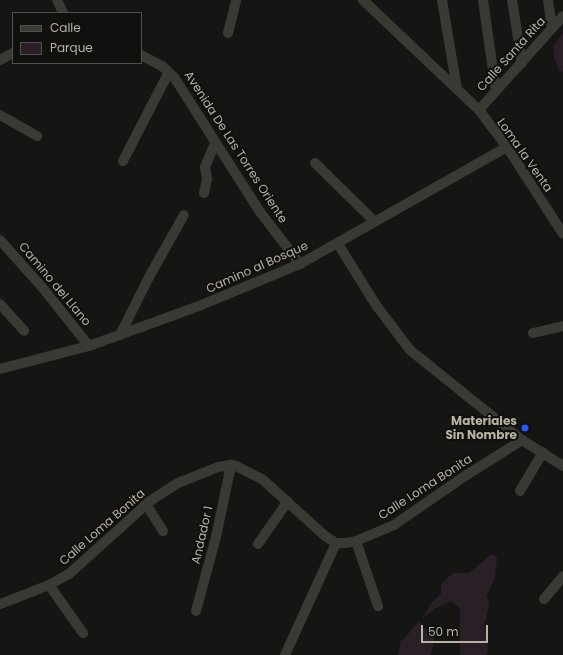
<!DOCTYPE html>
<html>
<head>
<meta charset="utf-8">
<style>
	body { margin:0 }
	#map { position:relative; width:563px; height:655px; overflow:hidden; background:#151513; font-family:Poppins,sans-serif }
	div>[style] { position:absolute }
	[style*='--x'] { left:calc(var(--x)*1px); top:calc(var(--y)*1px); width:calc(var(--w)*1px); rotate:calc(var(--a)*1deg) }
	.green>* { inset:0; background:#281f27 }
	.street>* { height:10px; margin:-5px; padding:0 5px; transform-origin:5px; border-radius:5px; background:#3a3a34 }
	.dots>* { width:11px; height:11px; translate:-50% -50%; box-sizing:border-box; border:2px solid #10100e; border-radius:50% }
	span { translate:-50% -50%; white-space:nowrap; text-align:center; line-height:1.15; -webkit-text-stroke:4px #10100e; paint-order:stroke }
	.street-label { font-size:12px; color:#b6b3a4 }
	.poi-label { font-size:12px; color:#b6b3a4; font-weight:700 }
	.right { translate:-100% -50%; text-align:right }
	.legend { position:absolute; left:12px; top:12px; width:130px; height:52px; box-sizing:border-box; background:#10100e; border:1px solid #52514a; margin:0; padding:5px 7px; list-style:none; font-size:12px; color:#b6b3a4 }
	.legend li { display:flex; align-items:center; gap:8px; height:20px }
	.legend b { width:20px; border:1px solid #52514a }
	.scale { position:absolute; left:421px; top:625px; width:67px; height:18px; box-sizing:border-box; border:2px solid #b6b3a4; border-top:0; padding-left:5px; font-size:12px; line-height:14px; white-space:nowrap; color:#b6b3a4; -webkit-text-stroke:3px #10100e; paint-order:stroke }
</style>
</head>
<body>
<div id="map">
	<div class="green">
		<div style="clip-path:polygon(563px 32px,563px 73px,559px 70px,554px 57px,553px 47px)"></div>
		<div style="clip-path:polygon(492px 554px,497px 557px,495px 578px,487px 595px,489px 604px,486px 621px,484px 622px,488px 649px,487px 655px,460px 655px,460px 608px,451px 601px,434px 609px,421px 620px,432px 602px,441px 594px,441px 584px,453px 573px,469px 573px)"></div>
		<div style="clip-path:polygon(419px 621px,423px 629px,426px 628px,428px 632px,435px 636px,431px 655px,398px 655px,401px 640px,403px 640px)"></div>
	</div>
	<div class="street">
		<div style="--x:57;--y:0;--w:14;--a:65"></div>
		<div style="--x:363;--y:0;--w:160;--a:43.5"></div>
		<div style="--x:479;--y:110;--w:46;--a:52.9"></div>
		<div style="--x:507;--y:147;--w:103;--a:57.2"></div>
		<div style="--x:442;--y:0;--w:90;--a:80.4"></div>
		<div style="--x:483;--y:0;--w:92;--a:81.9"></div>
		<div style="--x:512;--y:0;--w:64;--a:81"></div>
		<div style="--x:548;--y:0;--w:28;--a:82"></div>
		<div style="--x:228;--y:33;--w:34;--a:-76"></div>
		<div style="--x:141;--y:55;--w:24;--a:28"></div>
		<div style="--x:162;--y:66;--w:16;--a:43"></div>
		<div style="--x:174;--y:77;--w:160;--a:57.5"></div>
		<div style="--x:260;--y:212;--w:66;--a:52.4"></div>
		<div style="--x:0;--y:60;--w:15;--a:-28"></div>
		<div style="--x:479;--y:110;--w:126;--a:-48.2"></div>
		<div style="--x:0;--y:115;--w:43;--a:29.6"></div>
		<div style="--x:123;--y:161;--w:100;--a:-62.7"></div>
		<div style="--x:315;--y:163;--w:83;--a:44.5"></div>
		<div style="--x:204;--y:193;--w:14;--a:-78"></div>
		<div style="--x:207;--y:179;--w:12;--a:-99"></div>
		<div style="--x:205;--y:167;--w:26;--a:-67"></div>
		<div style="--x:0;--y:240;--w:63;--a:48.2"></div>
		<div style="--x:42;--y:287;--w:75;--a:51.5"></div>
		<div style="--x:338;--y:244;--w:72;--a:58.1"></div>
		<div style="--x:376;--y:305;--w:56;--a:52.9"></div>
		<div style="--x:410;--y:350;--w:144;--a:38.8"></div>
		<div style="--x:522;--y:440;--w:49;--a:32.4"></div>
		<div style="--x:0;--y:304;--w:36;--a:48"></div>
		<div style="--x:533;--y:333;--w:31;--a:-13"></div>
		<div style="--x:120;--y:335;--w:65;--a:-63.4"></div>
		<div style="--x:149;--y:277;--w:71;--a:-60.6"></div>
		<div style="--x:0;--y:369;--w:92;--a:-14.5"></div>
		<div style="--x:89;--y:346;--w:117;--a:-20"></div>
		<div style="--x:199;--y:306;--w:109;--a:-22.6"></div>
		<div style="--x:300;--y:264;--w:238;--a:-29.5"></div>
		<div style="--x:520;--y:491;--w:45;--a:-59.5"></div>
		<div style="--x:146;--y:504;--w:32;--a:58"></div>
		<div style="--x:356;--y:541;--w:69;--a:71.3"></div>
		<div style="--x:258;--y:544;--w:52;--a:-55.1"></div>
		<div style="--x:49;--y:585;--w:59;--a:54.7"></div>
		<div style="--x:544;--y:599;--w:30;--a:-50"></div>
		<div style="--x:0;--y:604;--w:53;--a:-21.2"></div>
		<div style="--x:49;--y:585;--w:23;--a:-29"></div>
		<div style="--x:69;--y:574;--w:109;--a:-42"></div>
		<div style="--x:150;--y:501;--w:33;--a:-33"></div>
		<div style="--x:178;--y:483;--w:43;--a:-21.8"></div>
		<div style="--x:218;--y:467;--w:13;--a:-9"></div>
		<div style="--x:231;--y:465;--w:5;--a:11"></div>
		<div style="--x:236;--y:466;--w:29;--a:27"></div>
		<div style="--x:262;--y:479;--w:85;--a:42.1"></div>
		<div style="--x:325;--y:536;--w:13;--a:32"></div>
		<div style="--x:336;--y:543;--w:9;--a:0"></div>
		<div style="--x:345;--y:543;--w:11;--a:-10"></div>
		<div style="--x:356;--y:541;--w:41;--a:-22.8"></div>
		<div style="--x:394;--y:525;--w:86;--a:-34.6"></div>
		<div style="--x:465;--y:476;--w:67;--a:-32.3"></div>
		<div style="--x:196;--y:611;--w:77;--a:-74.9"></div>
		<div style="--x:216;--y:537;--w:74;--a:-78.2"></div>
		<div style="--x:285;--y:655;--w:123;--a:-65.5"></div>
	</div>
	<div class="dots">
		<div style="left:525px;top:428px;background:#2459fc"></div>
	</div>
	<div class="street-label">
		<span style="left:511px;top:54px;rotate:-48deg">Calle Santa Rita</span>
		<span style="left:236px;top:147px;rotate:57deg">Avenida De Las Torres Oriente</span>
		<span style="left:525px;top:155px;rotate:55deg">Loma la Venta</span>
		<span style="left:257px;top:267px;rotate:-24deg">Camino al Bosque</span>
		<span style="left:55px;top:284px;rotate:50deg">Camino del Llano</span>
		<span style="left:425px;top:487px;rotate:-33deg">Calle Loma Bonita</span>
		<span style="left:102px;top:527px;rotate:-41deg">Calle Loma Bonita</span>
		<span style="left:202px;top:535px;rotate:-77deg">Andador 1</span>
	</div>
	<div class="poi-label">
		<span class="right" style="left:517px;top:428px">Materiales<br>Sin Nombre</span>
	</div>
	<ul class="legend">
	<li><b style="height:5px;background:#3a3a34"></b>Calle</li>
	<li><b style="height:11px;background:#281f27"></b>Parque</li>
	</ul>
	<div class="scale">50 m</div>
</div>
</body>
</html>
